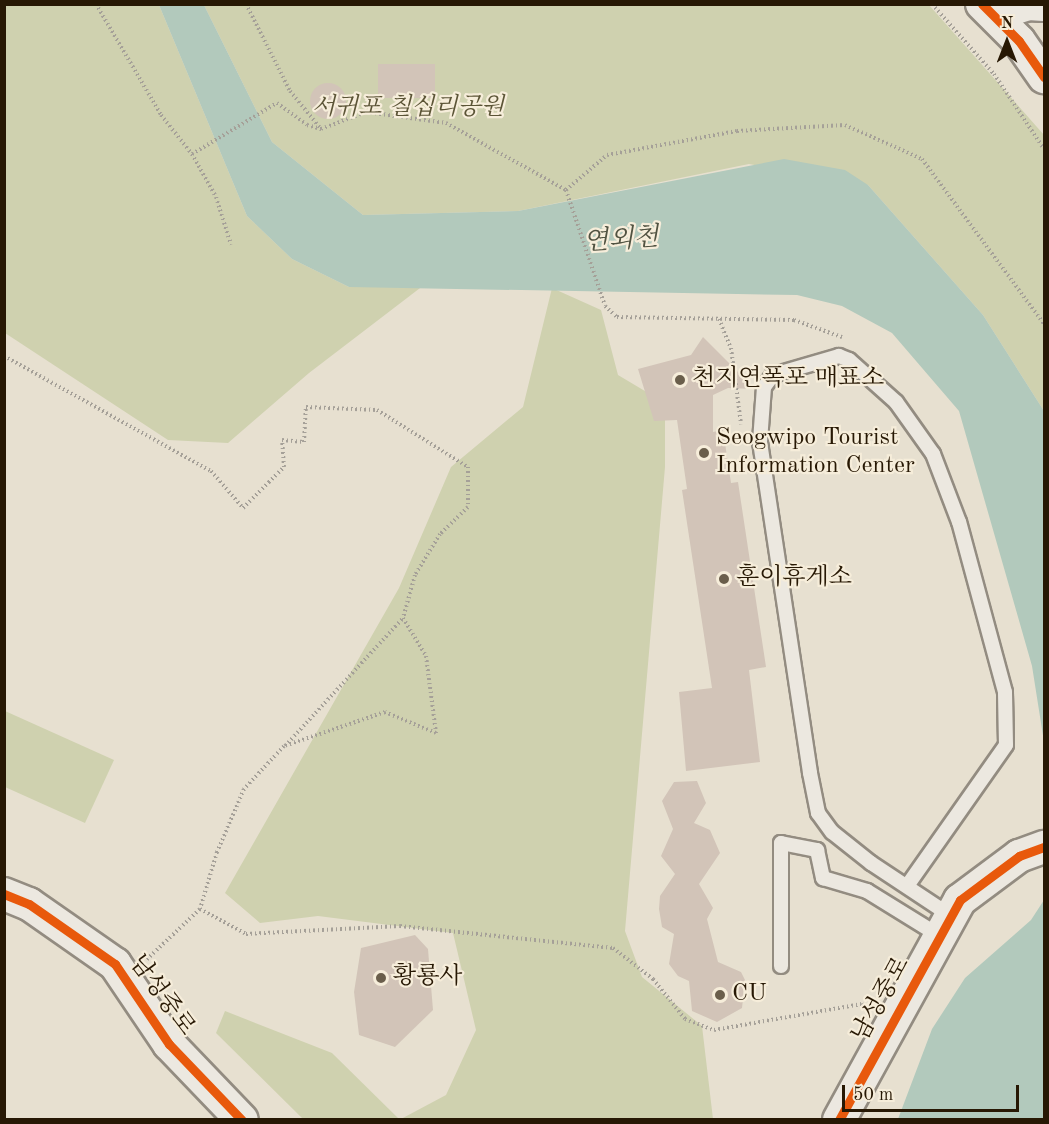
<!DOCTYPE html>
<html>
<head>
<meta charset="utf-8">
<style>
	body { margin:0 }
	#map { position:relative; width:1049px; height:1124px; overflow:hidden; background:#e7e0d0; font-family:"Old Standard TT","Noto Serif KR",serif }
	div>[style] { position:absolute }
	[style*='--x'] { left:calc(var(--x)*1px); top:calc(var(--y)*1px); width:calc(var(--w)*1px); rotate:calc(var(--a)*1deg) }
	.green>* { inset:0; background:#cfd1af }
	.water>* { inset:0; background:#b2c9bc }
	.building>* { inset:0; background:#d2c4b8; transform-origin:0 0 }
	.round { border-radius:50% }
	.path>* { height:4px; margin-top:-2px; transform-origin:0; background:repeating-linear-gradient(90deg,#a5a098 0 1.5px,transparent 0 4.5px) }
	.roads { filter:drop-shadow(2px 0 #938c81) drop-shadow(-2px 0 #938c81) drop-shadow(0 2px #938c81) drop-shadow(0 -2px #938c81) }
	.service>* { height:14px; margin:-7px; padding:0 7px; transform-origin:7px; border-radius:7px; background:#ece8e0 }
	.minor>* { height:26px; margin:-13px; padding:0 13px; transform-origin:13px; border-radius:13px; background:#ece8e0 }
	.tertiary>* { height:32px; margin:-16px; padding:0 16px; transform-origin:16px; border-radius:16px; background:#ece8e0 }
	.cycleway>* { height:9px; margin:-4.5px; padding:0 4.5px; transform-origin:4.5px; border-radius:4.5px; background:#e8590c }
	.dots>* { width:16px; height:16px; translate:-50% -50%; box-sizing:border-box; border:3px solid #f6edda; border-radius:50% }
	span { translate:-50% -50%; white-space:nowrap; text-align:center; line-height:1.15; -webkit-text-stroke:4.5px #f6edda; paint-order:stroke }
	.park-label { font-size:24px; color:#5b5436; font-style:italic }
	.poi-label { font-size:24px; color:#271804 }
	.left { translate:0 -50%; text-align:left }
	.street-label { font-size:24px; color:#271804 }
	.water-label { font-size:26px; color:#505241; font-style:italic }
	.frame { position:absolute; inset:0; border:6px solid #271804; pointer-events:none }
	.north { position:absolute; left:977px; top:12px; width:60px; height:60px; -webkit-text-stroke:4px #f6edda; paint-order:stroke; rotate:0deg; font-size:16px; font-weight:700; line-height:24px; text-align:center; color:#271804 }
	.north::after { content:''; display:block; margin:auto; width:21px; height:27px; background:#271804; clip-path:polygon(50% 0,100% 100%,50% 72%,0 100%) }
	.scale { position:absolute; left:842px; top:1085px; width:177px; height:27px; box-sizing:border-box; border:3px solid #271804; border-top:0; padding-left:8px; font-size:18px; line-height:21px; white-space:nowrap; color:#271804; -webkit-text-stroke:4px #f6edda; paint-order:stroke }
</style>
</head>
<body>
<div id="map">
	<div class="green">
		<div style="clip-path:polygon(4px 5px,159px 5px,247px 216px,292px 259px,349px 287px,424px 285px,309px 373px,228px 443px,168px 440px,5px 333px)"></div>
		<div style="clip-path:polygon(204px 5px,929px 5px,1044px 135px,1044px 411px,983px 315px,868px 185px,749px 164px,518px 211px,363px 215px,272px 142px)"></div>
		<div style="clip-path:polygon(552px 288px,601px 310px,618px 375px,665px 403px,665px 467px,625px 931px,642px 977px,702px 1026px,713px 1119px,401px 1119px,446px 1095px,476px 1030px,453px 933px,318px 916px,260px 923px,225px 893px,399px 588px,451px 467px,523px 407px)"></div>
		<div style="clip-path:polygon(5px 711px,114px 760px,85px 823px,5px 787px)"></div>
		<div style="clip-path:polygon(225px 1011px,332px 1053px,399px 1119px,303px 1119px,216px 1033px)"></div>
	</div>
	<div class="water">
		<div style="clip-path:polygon(159px 5px,204px 5px,272px 142px,363px 215px,518px 211px,784px 159px,845px 170px,868px 185px,983px 315px,1044px 411px,1044px 742px,1032px 666px,959px 411px,892px 333px,842px 306px,797px 295px,349px 287px,292px 259px,247px 216px)"></div>
		<div style="clip-path:polygon(1044px 900px,1044px 1119px,898px 1119px,932px 1029px,965px 978px,1031px 920px)"></div>
	</div>
	<div class="building">
		<div style="left:378px;top:64px;width:57px;height:34px"></div>
		<div class="round" style="left:310px;top:83px;width:36px;height:36px"></div>
		<div style="clip-path:polygon(703px 337px,755px 389px,728px 388px,713px 395px,713px 432px,723px 430px,731px 483px,738px 482px,766px 667px,749px 670px,760px 762px,686px 771px,679px 692px,712px 688px,682px 490px,687px 489px,677px 420px,654px 421px,638px 369px,691px 355px)"></div>
		<div style="clip-path:polygon(697px 781px,706px 803px,694px 823px,710px 830px,720px 853px,699px 884px,713px 908px,707px 919px,718px 962px,741px 972px,745px 980px,742px 1008px,717px 1022px,692px 1011px,689px 981px,678px 976px,669px 964px,674px 934px,662px 927px,659px 909px,660px 896px,675px 874px,661px 856px,673px 829px,662px 801px,674px 782px)"></div>
		<div style="clip-path:polygon(415px 935px,428px 949px,433px 1010px,395px 1047px,359px 1035px,354px 992px,361px 948px)"></div>
	</div>
	<div class="path">
		<div style="--x:96;--y:4;--w:129;--a:59.6"></div>
		<div style="--x:161;--y:115;--w:50;--a:51.5"></div>
		<div style="--x:192;--y:154;--w:99;--a:-31"></div>
		<div style="--x:277;--y:103;--w:37;--a:36"></div>
		<div style="--x:307;--y:125;--w:15;--a:16"></div>
		<div style="--x:246;--y:4;--w:97;--a:63.2"></div>
		<div style="--x:290;--y:91;--w:49;--a:50.8"></div>
		<div style="--x:321;--y:129;--w:48;--a:-20.7"></div>
		<div style="--x:366;--y:112;--w:81;--a:7.8"></div>
		<div style="--x:446;--y:123;--w:137;--a:29.2"></div>
		<div style="--x:566;--y:190;--w:122;--a:71.4"></div>
		<div style="--x:605;--y:306;--w:16;--a:43"></div>
		<div style="--x:617;--y:317;--w:177;--a:1"></div>
		<div style="--x:794;--y:320;--w:51;--a:19.5"></div>
		<div style="--x:932;--y:4;--w:94;--a:48.5"></div>
		<div style="--x:994;--y:74;--w:90;--a:56.3"></div>
		<div style="--x:192;--y:154;--w:49;--a:60.8"></div>
		<div style="--x:216;--y:197;--w:50;--a:72.6"></div>
		<div style="--x:566;--y:190;--w:54;--a:-40.5"></div>
		<div style="--x:607;--y:155;--w:132;--a:-10.5"></div>
		<div style="--x:737;--y:131;--w:108;--a:-3.2"></div>
		<div style="--x:845;--y:125;--w:84;--a:23.8"></div>
		<div style="--x:922;--y:159;--w:205;--a:53.5"></div>
		<div style="--x:719;--y:319;--w:31;--a:68"></div>
		<div style="--x:731;--y:348;--w:77;--a:82.5"></div>
		<div style="--x:4;--y:356;--w:237;--a:29.1"></div>
		<div style="--x:211;--y:471;--w:49;--a:49.1"></div>
		<div style="--x:243;--y:508;--w:58;--a:-45"></div>
		<div style="--x:284;--y:467;--w:27;--a:-94"></div>
		<div style="--x:282;--y:440;--w:22;--a:5"></div>
		<div style="--x:304;--y:442;--w:35;--a:-87"></div>
		<div style="--x:306;--y:407;--w:71;--a:2.4"></div>
		<div style="--x:377;--y:410;--w:107;--a:32.1"></div>
		<div style="--x:468;--y:467;--w:40;--a:90"></div>
		<div style="--x:468;--y:507;--w:39;--a:136"></div>
		<div style="--x:440;--y:534;--w:48;--a:121.4"></div>
		<div style="--x:415;--y:575;--w:45;--a:105.6"></div>
		<div style="--x:403;--y:618;--w:44;--a:58.8"></div>
		<div style="--x:426;--y:656;--w:78;--a:82.6"></div>
		<div style="--x:436;--y:733;--w:55;--a:-157.6"></div>
		<div style="--x:385;--y:712;--w:107;--a:161.4"></div>
		<div style="--x:284;--y:746;--w:59;--a:132.9"></div>
		<div style="--x:244;--y:789;--w:69;--a:113.2"></div>
		<div style="--x:217;--y:852;--w:59;--a:106.6"></div>
		<div style="--x:200;--y:909;--w:76;--a:136.6"></div>
		<div style="--x:285;--y:746;--w:174;--a:-47.3"></div>
		<div style="--x:200;--y:909;--w:52;--a:28.5"></div>
		<div style="--x:246;--y:934;--w:154;--a:-3"></div>
		<div style="--x:400;--y:926;--w:214;--a:5.9"></div>
		<div style="--x:613;--y:948;--w:51;--a:37.8"></div>
		<div style="--x:653;--y:979;--w:51;--a:51.3"></div>
		<div style="--x:685;--y:1019;--w:31;--a:21"></div>
		<div style="--x:714;--y:1030;--w:150;--a:-10"></div>
		<div style="--x:862;--y:1004;--w:8;--a:30"></div>
	</div>
	<div class="roads">
		<div class="service">
			<div style="--x:907;--y:886;--w:172;--a:-54.9"></div>
			<div style="--x:1006;--y:745;--w:53;--a:-91.1"></div>
			<div style="--x:1005;--y:692;--w:176;--a:-105.1"></div>
			<div style="--x:959;--y:522;--w:73;--a:-110.9"></div>
			<div style="--x:933;--y:454;--w:64;--a:-125.4"></div>
			<div style="--x:896;--y:402;--w:63;--a:-138.2"></div>
			<div style="--x:849;--y:360;--w:11;--a:-158"></div>
			<div style="--x:839;--y:356;--w:69;--a:163.9"></div>
			<div style="--x:773;--y:375;--w:15;--a:127"></div>
			<div style="--x:764;--y:387;--w:55;--a:94.2"></div>
			<div style="--x:760;--y:442;--w:335;--a:81.4"></div>
			<div style="--x:810;--y:773;--w:41;--a:78.7"></div>
			<div style="--x:818;--y:813;--w:24;--a:54"></div>
			<div style="--x:832;--y:832;--w:50;--a:38.5"></div>
			<div style="--x:871;--y:863;--w:96;--a:33.5"></div>
			<div style="--x:781;--y:966;--w:123;--a:-90"></div>
			<div style="--x:781;--y:843;--w:37;--a:11"></div>
			<div style="--x:817;--y:850;--w:29;--a:78"></div>
			<div style="--x:823;--y:878;--w:46;--a:16.5"></div>
			<div style="--x:867;--y:891;--w:86;--a:31.7"></div>
		</div>
		<div class="minor">
			<div style="--x:998;--y:17;--w:32;--a:-18"></div>
			<div style="--x:1028;--y:7;--w:16;--a:4"></div>
		</div>
		<div class="tertiary">
			<div style="--x:982;--y:4;--w:52;--a:45"></div>
			<div style="--x:1019;--y:41;--w:44;--a:55.2"></div>
			<div style="--x:4;--y:894;--w:27;--a:22"></div>
			<div style="--x:29;--y:904;--w:105;--a:34.9"></div>
			<div style="--x:115;--y:964;--w:97;--a:56"></div>
			<div style="--x:169;--y:1044;--w:105;--a:46.2"></div>
			<div style="--x:839;--y:1120;--w:251;--a:-61.2"></div>
			<div style="--x:960;--y:900;--w:74;--a:-36.7"></div>
			<div style="--x:1019;--y:856;--w:27;--a:-20"></div>
		</div>
	</div>
	<div class="cycleway">
		<div style="--x:982;--y:4;--w:52;--a:45"></div>
		<div style="--x:1019;--y:41;--w:44;--a:55.2"></div>
		<div style="--x:4;--y:894;--w:27;--a:22"></div>
		<div style="--x:29;--y:904;--w:105;--a:34.9"></div>
		<div style="--x:115;--y:964;--w:97;--a:56"></div>
		<div style="--x:169;--y:1044;--w:105;--a:46.2"></div>
		<div style="--x:839;--y:1120;--w:251;--a:-61.2"></div>
		<div style="--x:960;--y:900;--w:74;--a:-36.7"></div>
		<div style="--x:1019;--y:856;--w:27;--a:-20"></div>
	</div>
	<div class="dots">
		<div style="left:680px;top:380px;background:#6a5e4b"></div>
		<div style="left:704px;top:453px;background:#6a5e4b"></div>
		<div style="left:724px;top:579px;background:#6a5e4b"></div>
		<div style="left:381px;top:978px;background:#6a5e4b"></div>
		<div style="left:720px;top:995px;background:#6a5e4b"></div>
	</div>
	<div class="park-label">
		<span style="left:408px;top:109px">서귀포 칠십리공원</span>
	</div>
	<div class="poi-label">
		<span class="left" style="left:692px;top:380px">천지연폭포 매표소</span>
		<span class="left" style="left:716px;top:453px">Seogwipo Tourist<br>Information Center</span>
		<span class="left" style="left:736px;top:579px">훈이휴게소</span>
		<span class="left" style="left:393px;top:978px">황룡사</span>
		<span class="left" style="left:732px;top:995px">CU</span>
	</div>
	<div class="street-label">
		<span style="left:161px;top:996px;rotate:54deg">남성중로</span>
		<span style="left:882px;top:1000px;rotate:-61deg">남성중로</span>
	</div>
	<div class="water-label">
		<span style="left:621px;top:241px;rotate:-4deg">연외천</span>
	</div>
	<div class="frame"></div>
	<div class="north">N</div>
	<div class="scale">50 m</div>
</div>
</body>
</html>
